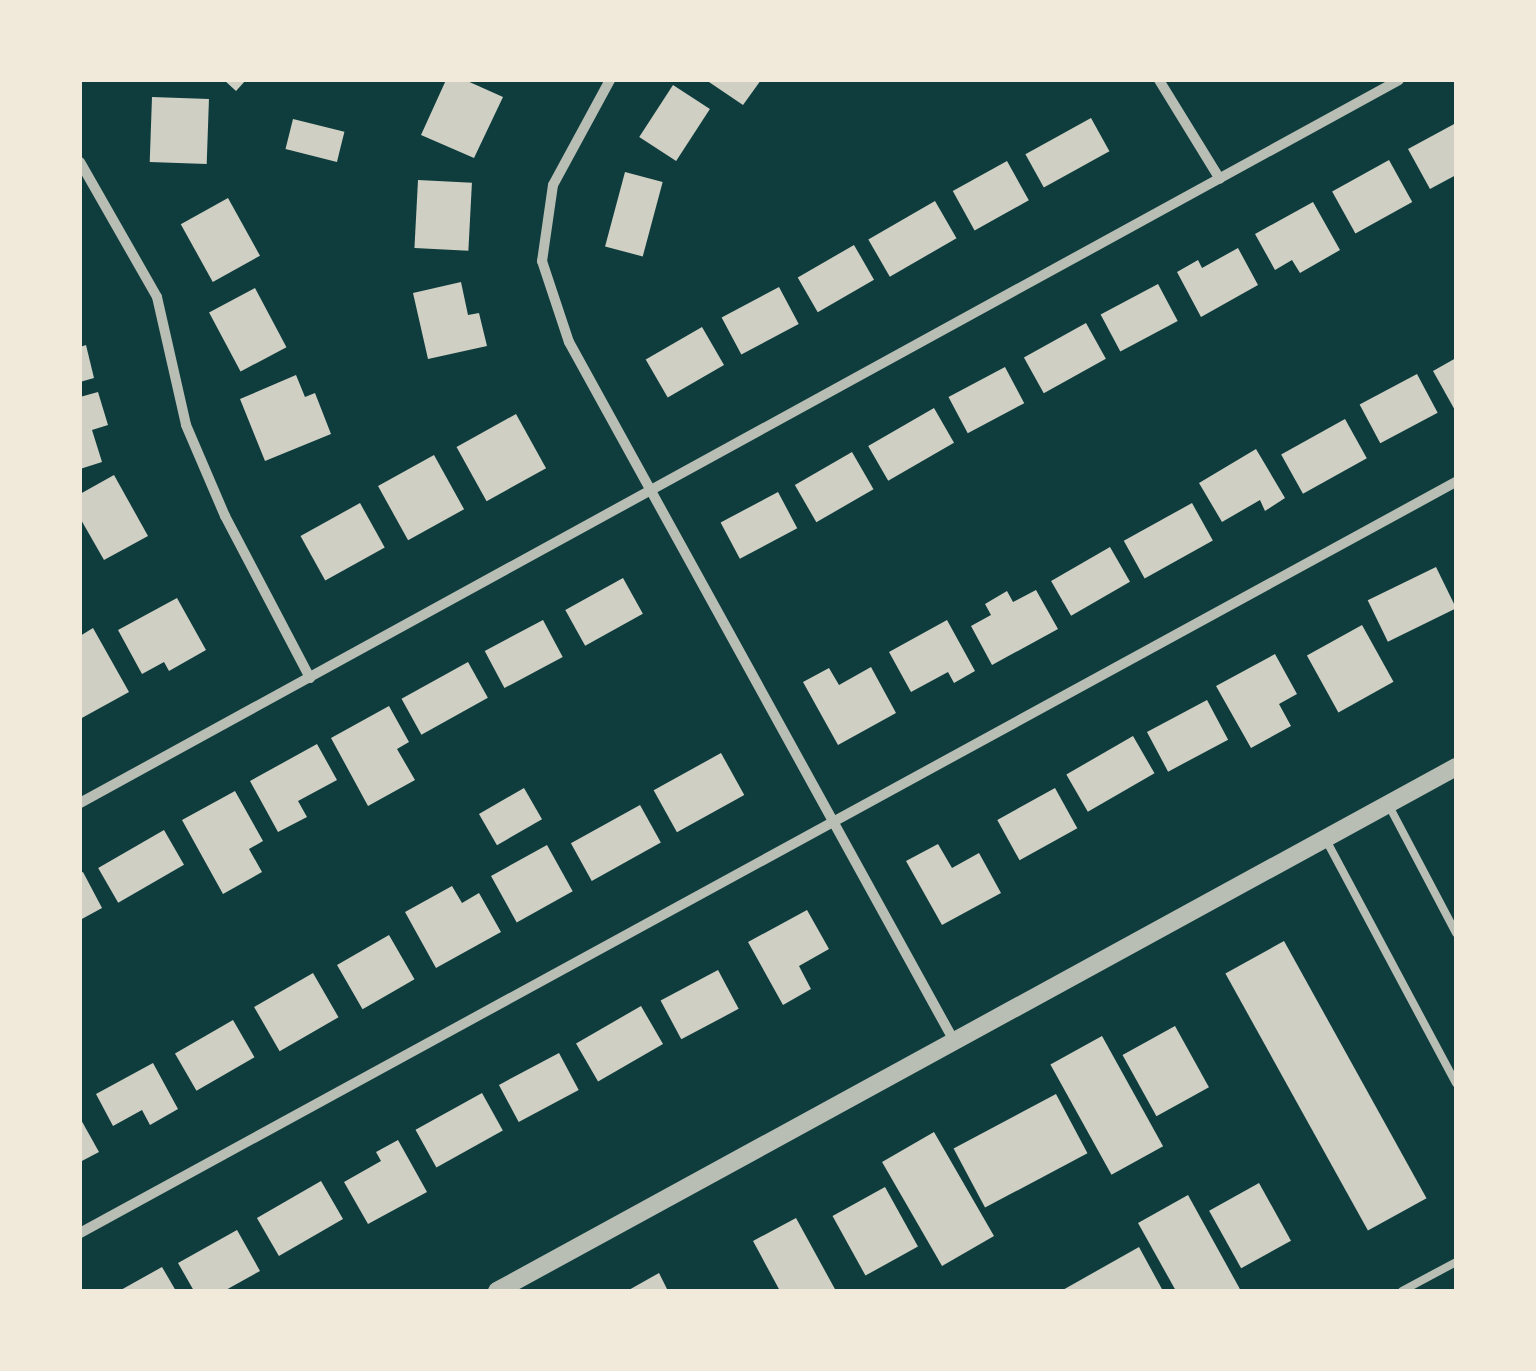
<!DOCTYPE html>
<html>
<head>
<meta charset="utf-8">
<style>
	body { margin:0 }
	#map { position:relative; width:1536px; height:1371px; overflow:hidden; background:#0f3d3e; font-family:Merriweather,serif }
	div>[style] { position:absolute }
	[style*='--x'] { left:calc(var(--x)*1px); top:calc(var(--y)*1px); width:calc(var(--w)*1px); rotate:calc(var(--a)*1deg) }
	.building>* { inset:0; background:#cfcfc3; transform-origin:0 0 }
	.service>* { height:8px; margin:-4px; padding:0 4px; transform-origin:4px; border-radius:4px; background:#b8beb3 }
	.minor>* { height:10px; margin:-5px; padding:0 5px; transform-origin:5px; border-radius:5px; background:#b8beb3 }
	.tertiary>* { height:18px; margin:-9px; padding:0 9px; transform-origin:9px; border-radius:9px; background:#b8beb3 }
	span { translate:-50% -50%; white-space:nowrap; text-align:center; line-height:1.15; -webkit-text-stroke:8px #f1e9da; paint-order:stroke }
	.frame { position:absolute; inset:0; border:82px solid #f1e9da; pointer-events:none }
</style>
</head>
<body>
<div id="map">
	<div class="building">
		<div style="clip-path:polygon(224px 80px,246px 80px,236px 91px)"></div>
		<div style="clip-path:polygon(446px 80px,465px 80px,503px 97px,474px 158px,421px 135px)"></div>
		<div style="clip-path:polygon(706px 80px,761px 80px,743px 105px)"></div>
		<div style="left:673px;top:85px;width:44px;height:62px;rotate:33deg"></div>
		<div style="left:152px;top:97px;width:57px;height:65px;rotate:2deg"></div>
		<div style="left:1091px;top:118px;width:38px;height:75px;rotate:61deg"></div>
		<div style="left:293px;top:119px;width:53px;height:31px;rotate:14deg"></div>
		<div style="clip-path:polygon(1456px 123px,1456px 175px,1430px 189px,1408px 149px)"></div>
		<div style="left:1389px;top:160px;width:48px;height:65px;rotate:61deg"></div>
		<div style="left:1007px;top:161px;width:45px;height:62px;rotate:61deg"></div>
		<div style="left:625px;top:172px;width:39px;height:77px;rotate:15deg"></div>
		<div style="left:418px;top:180px;width:54px;height:68px;rotate:3deg"></div>
		<div style="left:228px;top:198px;width:66px;height:54px;rotate:61deg"></div>
		<div style="left:935px;top:201px;width:43px;height:77px;rotate:60deg"></div>
		<div style="clip-path:polygon(1313px 202px,1340px 250px,1300px 273px,1292px 260px,1275px 270px,1255px 234px)"></div>
		<div style="left:854px;top:245px;width:40px;height:65px;rotate:60deg"></div>
		<div style="clip-path:polygon(1238px 248px,1258px 285px,1201px 317px,1177px 272px,1198px 260px,1202px 268px)"></div>
		<div style="clip-path:polygon(461px 282px,468px 315px,479px 313px,487px 346px,428px 359px,413px 293px)"></div>
		<div style="left:1158px;top:284px;width:42px;height:65px;rotate:62deg"></div>
		<div style="left:779px;top:287px;width:42px;height:65px;rotate:62deg"></div>
		<div style="left:255px;top:288px;width:67px;height:52px;rotate:62deg"></div>
		<div style="left:1086px;top:323px;width:41px;height:71px;rotate:61deg"></div>
		<div style="left:702px;top:327px;width:44px;height:65px;rotate:60deg"></div>
		<div style="clip-path:polygon(86px 345px,94px 378px,80px 382px,80px 347px)"></div>
		<div style="clip-path:polygon(1456px 358px,1456px 412px,1433px 371px)"></div>
		<div style="left:1005px;top:367px;width:41px;height:64px;rotate:62deg"></div>
		<div style="left:1417px;top:374px;width:44px;height:65px;rotate:62deg"></div>
		<div style="clip-path:polygon(296px 375px,305px 397px,315px 393px,331px 434px,265px 461px,240px 399px)"></div>
		<div style="clip-path:polygon(98px 392px,108px 425px,92px 430px,102px 462px,80px 469px,80px 397px)"></div>
		<div style="left:934px;top:408px;width:40px;height:76px;rotate:60deg"></div>
		<div style="left:516px;top:414px;width:62px;height:68px;rotate:61deg"></div>
		<div style="left:1345px;top:419px;width:45px;height:73px;rotate:61deg"></div>
		<div style="clip-path:polygon(1256px 449px,1285px 498px,1265px 511px,1260px 500px,1222px 522px,1199px 483px)"></div>
		<div style="left:852px;top:452px;width:43px;height:66px;rotate:60deg"></div>
		<div style="left:434px;top:455px;width:62px;height:64px;rotate:61deg"></div>
		<div style="clip-path:polygon(114px 475px,148px 536px,104px 560px,80px 518px,80px 494px)"></div>
		<div style="left:778px;top:492px;width:41px;height:65px;rotate:62deg"></div>
		<div style="left:360px;top:503px;width:51px;height:68px;rotate:61deg"></div>
		<div style="left:1192px;top:503px;width:43px;height:78px;rotate:61deg"></div>
		<div style="left:1110px;top:547px;width:40px;height:68px;rotate:60deg"></div>
		<div style="left:1436px;top:567px;width:46px;height:76px;rotate:64deg"></div>
		<div style="left:623px;top:578px;width:41px;height:66px;rotate:61deg"></div>
		<div style="clip-path:polygon(1036px 590px,1058px 629px,992px 665px,971px 626px,991px 615px,985px 604px,1007px 591px,1013px 602px)"></div>
		<div style="clip-path:polygon(177px 598px,206px 650px,169px 671px,164px 662px,142px 674px,118px 630px)"></div>
		<div style="left:543px;top:620px;width:42px;height:66px;rotate:62deg"></div>
		<div style="clip-path:polygon(947px 620px,975px 671px,954px 683px,948px 672px,911px 692px,889px 652px)"></div>
		<div style="left:1362px;top:625px;width:65px;height:63px;rotate:61deg"></div>
		<div style="clip-path:polygon(93px 628px,129px 692px,80px 719px,80px 636px)"></div>
		<div style="clip-path:polygon(1275px 654px,1297px 694px,1279px 704px,1291px 726px,1251px 748px,1216px 686px)"></div>
		<div style="left:468px;top:662px;width:41px;height:76px;rotate:61deg"></div>
		<div style="clip-path:polygon(871px 667px,896px 713px,838px 745px,803px 682px,829px 668px,839px 685px)"></div>
		<div style="left:1207px;top:700px;width:45px;height:68px;rotate:62deg"></div>
		<div style="clip-path:polygon(389px 706px,409px 742px,397px 749px,415px 780px,368px 806px,331px 738px)"></div>
		<div style="left:1133px;top:736px;width:43px;height:77px;rotate:60deg"></div>
		<div style="clip-path:polygon(317px 744px,337px 780px,298px 801px,307px 817px,278px 832px,250px 781px)"></div>
		<div style="left:721px;top:753px;width:48px;height:77px;rotate:61deg"></div>
		<div style="left:524px;top:788px;width:36px;height:52px;rotate:60deg"></div>
		<div style="left:1055px;top:788px;width:46px;height:66px;rotate:61deg"></div>
		<div style="clip-path:polygon(235px 791px,263px 841px,249px 849px,262px 872px,223px 894px,182px 820px)"></div>
		<div style="left:640px;top:805px;width:43px;height:79px;rotate:61deg"></div>
		<div style="left:164px;top:830px;width:40px;height:76px;rotate:60deg"></div>
		<div style="clip-path:polygon(938px 844px,952px 868px,979px 853px,1001px 893px,942px 925px,906px 861px)"></div>
		<div style="left:547px;top:845px;width:53px;height:64px;rotate:61deg"></div>
		<div style="clip-path:polygon(83px 872px,102px 908px,80px 920px,80px 873px)"></div>
		<div style="clip-path:polygon(452px 886px,462px 903px,479px 893px,501px 932px,436px 968px,405px 912px)"></div>
		<div style="clip-path:polygon(807px 910px,829px 949px,799px 966px,811px 989px,783px 1005px,748px 942px)"></div>
		<div style="left:389px;top:935px;width:51px;height:60px;rotate:60deg"></div>
		<div style="left:1284px;top:941px;width:294px;height:67px;rotate:61deg"></div>
		<div style="left:718px;top:970px;width:44px;height:65px;rotate:62deg"></div>
		<div style="left:313px;top:973px;width:51px;height:68px;rotate:60deg"></div>
		<div style="left:641px;top:1006px;width:44px;height:75px;rotate:60deg"></div>
		<div style="left:233px;top:1020px;width:43px;height:67px;rotate:60deg"></div>
		<div style="left:1175px;top:1026px;width:70px;height:60px;rotate:61deg"></div>
		<div style="left:1102px;top:1036px;width:126px;height:59px;rotate:61deg"></div>
		<div style="left:559px;top:1053px;width:42px;height:68px;rotate:62deg"></div>
		<div style="clip-path:polygon(153px 1063px,178px 1109px,150px 1125px,142px 1110px,113px 1126px,96px 1094px)"></div>
		<div style="left:482px;top:1093px;width:43px;height:76px;rotate:61deg"></div>
		<div style="left:1056px;top:1094px;width:67px;height:116px;rotate:62deg"></div>
		<div style="clip-path:polygon(80px 1118px,99px 1152px,80px 1162px)"></div>
		<div style="left:934px;top:1132px;width:120px;height:60px;rotate:60deg"></div>
		<div style="clip-path:polygon(398px 1140px,427px 1192px,368px 1224px,344px 1182px,381px 1161px,376px 1152px)"></div>
		<div style="left:321px;top:1181px;width:44px;height:74px;rotate:60deg"></div>
		<div style="left:1259px;top:1183px;width:66px;height:57px;rotate:61deg"></div>
		<div style="left:885px;top:1187px;width:68px;height:60px;rotate:61deg"></div>
		<div style="clip-path:polygon(1188px 1195px,1241px 1291px,1176px 1291px,1138px 1223px)"></div>
		<div style="clip-path:polygon(796px 1218px,836px 1291px,780px 1291px,753px 1241px)"></div>
		<div style="clip-path:polygon(237px 1230px,260px 1271px,224px 1291px,194px 1291px,178px 1263px)"></div>
		<div style="clip-path:polygon(1139px 1247px,1163px 1291px,1061px 1291px)"></div>
		<div style="clip-path:polygon(162px 1267px,176px 1291px,119px 1291px)"></div>
		<div style="clip-path:polygon(659px 1273px,668px 1291px,627px 1291px)"></div>
	</div>
	<div class="service">
		<div style="--x:1388;--y:804;--w:146;--a:62.2"></div>
		<div style="--x:1325;--y:838;--w:278;--a:61.9"></div>
		<div style="--x:1402;--y:1291;--w:61;--a:-28.2"></div>
	</div>
	<div class="minor">
		<div style="--x:610;--y:80;--w:119;--a:118.5"></div>
		<div style="--x:553;--y:185;--w:77;--a:98.2"></div>
		<div style="--x:542;--y:261;--w:85;--a:71.6"></div>
		<div style="--x:569;--y:342;--w:798;--a:61.15"></div>
		<div style="--x:1159;--y:80;--w:116;--a:58.4"></div>
		<div style="--x:80;--y:162;--w:155;--a:60.3"></div>
		<div style="--x:157;--y:297;--w:131;--a:77.2"></div>
		<div style="--x:186;--y:425;--w:99;--a:66.8"></div>
		<div style="--x:225;--y:516;--w:183;--a:62.3"></div>
		<div style="--x:80;--y:803;--w:1504;--a:-28.73"></div>
		<div style="--x:80;--y:1233;--w:1568;--a:-28.63"></div>
	</div>
	<div class="tertiary">
		<div style="--x:497;--y:1291;--w:1093;--a:-28.65"></div>
	</div>
	<div class="frame"></div>
</div>
</body>
</html>
